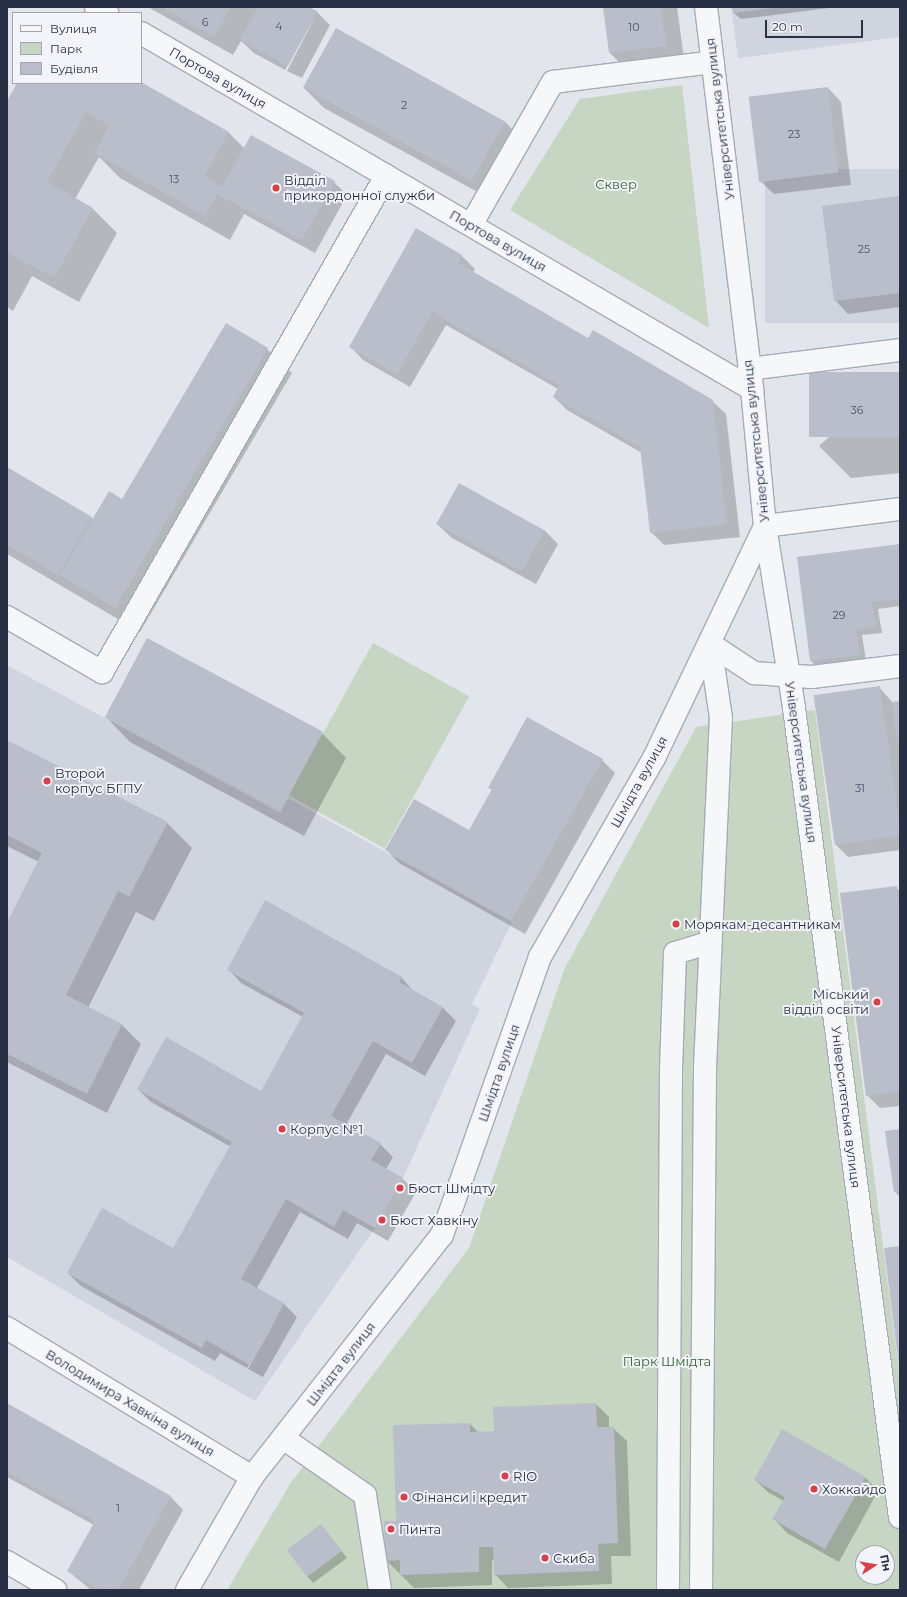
<!DOCTYPE html>
<html>
<head>
<meta charset="utf-8">
<style>
	body { margin:0 }
	#map { position:relative; width:907px; height:1597px; overflow:hidden; background:#e2e5ec; font-family:Montserrat,sans-serif }
	div>[style] { position:absolute }
	[style*='--x'] { left:calc(var(--x)*1px); top:calc(var(--y)*1px); width:calc(var(--w)*1px); rotate:calc(var(--a)*1deg) }
	.built>* { inset:0; background:#d0d4de; transform-origin:0 0 }
	.green>* { inset:0; background:#c6d6c3; transform-origin:0 0 }
	.shadow>* { inset:0; background:#0003 }
	.building>* { inset:0; background:#b9beca; transform-origin:0 0 }
	.roads { filter:drop-shadow(1px 0 #a6abb7) drop-shadow(-1px 0 #a6abb7) drop-shadow(0 1px #a6abb7) drop-shadow(0 -1px #a6abb7) }
	.minor>* { height:22px; margin:-11px; padding:0 11px; transform-origin:11px; border-radius:11px; background:#f6f7f9 }
	.dots>* { width:11px; height:11px; translate:-50% -50%; box-sizing:border-box; border:2px solid #f2f4f9; border-radius:50% }
	span { translate:-50% -50%; white-space:nowrap; text-align:center; line-height:1.15; -webkit-text-stroke:3.5px #f2f4f9; paint-order:stroke }
	.number-label { font-size:11px; color:#4c5467 }
	.number-label span { -webkit-text-stroke-width:0 }
	.street-label { font-size:13px; color:#283046 }
	.poi-label { font-size:13px; color:#283046 }
	.left { translate:0 -50%; text-align:left }
	.right { translate:-100% -50%; text-align:right }
	.park-label { font-size:13px; color:#396334 }
	.frame { position:absolute; inset:0; border:8px solid #283046; pointer-events:none }
	.legend { position:absolute; left:12px; top:12px; width:130px; height:72px; box-sizing:border-box; background:#f2f4f9; border:1px solid #a1a6b1; margin:0; padding:5px 7px; list-style:none; font-size:12px; color:#283046 }
	.legend li { display:flex; align-items:center; gap:8px; height:20px }
	.legend b { width:20px; border:1px solid #a1a6b1 }
	.north { position:absolute; left:855px; top:1545px; width:40px; height:40px; box-sizing:border-box; background:#f2f4f9; border:1px solid #a1a6b1; border-radius:50%; rotate:78deg; font-size:11px; font-weight:700; line-height:16px; text-align:center; color:#283046 }
	.north::after { content:''; display:block; margin:auto; width:14px; height:18px; background:#da3e47; clip-path:polygon(50% 0,100% 100%,50% 72%,0 100%) }
	.scale { position:absolute; left:765px; top:20px; width:98px; height:18px; box-sizing:border-box; border:2px solid #283046; border-top:0; padding-left:5px; font-size:12px; line-height:14px; white-space:nowrap; color:#283046; -webkit-text-stroke:3px #f2f4f9; paint-order:stroke }
</style>
</head>
<body>
<div id="map">
	<div class="built">
		<div style="clip-path:polygon(731px 7px,900px 7px,900px 37px,738px 58px)"></div>
		<div style="left:900px;top:169px;width:154px;height:135px;rotate:90deg"></div>
		<div style="clip-path:polygon(7px 665px,280px 813px,288px 798px,512px 922px,472px 1004px,480px 1009px,403px 1178px,375px 1228px,255px 1401px,7px 1257px)"></div>
	</div>
	<div class="green">
		<div style="clip-path:polygon(682px 85px,709px 328px,510px 210px,580px 99px)"></div>
		<div style="left:373px;top:643px;width:110px;height:174px;rotate:29deg"></div>
		<div style="clip-path:polygon(evenodd,815px 710px,900px 1380px,900px 1590px,227px 1590px,290px 1484px,469px 1248px,564px 970px,696px 727px,815px 710px,863px 1553px,887px 1553px,887px 1577px,863px 1577px,863px 1553px)"></div>
	</div>
	<div class="shadow">
		<div style="clip-path:polygon(148px 7px,307px 7px,317px 12px,330px 25px,302px 78px,287px 71px,316px 15px,285px 70px,254px 53px,241px 41px,233px 55px)"></div>
		<div style="clip-path:polygon(604px 7px,677px 7px,685px 66px,629px 72px,610px 53px)"></div>
		<div style="clip-path:polygon(733px 7px,837px 7px,741px 19px,734px 13px)"></div>
		<div style="clip-path:polygon(336px 29px,505px 122px,524px 141px,492px 200px,324px 108px,304px 88px)"></div>
		<div style="clip-path:polygon(18px 83px,228px 132px,244px 148px,334px 182px,347px 195px,315px 253px,244px 214px,230px 240px,120px 178px,99px 157px,75px 199px,93px 209px,117px 233px,79px 302px,32px 276px,13px 311px,7px 307px,7px 103px)"></div>
		<div style="clip-path:polygon(828px 88px,841px 102px,851px 185px,774px 194px,760px 181px)"></div>
		<div style="clip-path:polygon(900px 197px,900px 307px,848px 314px,835px 300px)"></div>
		<div style="clip-path:polygon(461px 255px,475px 269px,473px 273px,588px 339px,712px 401px,726px 414px,740px 537px,664px 545px,651px 532px,642px 453px,567px 410px,554px 397px,558px 389px,446px 325px,410px 387px,363px 360px,350px 346px)"></div>
		<div style="clip-path:polygon(267px 349px,292px 373px,140px 632px,7px 554px,7px 468px,93px 519px,123px 501px)"></div>
		<div style="clip-path:polygon(900px 373px,900px 473px,851px 478px,819px 446px)"></div>
		<div style="clip-path:polygon(438px 525px,544px 530px,558px 544px,536px 584px,452px 538px)"></div>
		<div style="clip-path:polygon(900px 545px,900px 606px,878px 609px,882px 633px,862px 635px,866px 661px,817px 667px,811px 661px)"></div>
		<div style="clip-path:polygon(879px 687px,893px 703px,900px 702px,900px 850px,848px 857px,835px 844px)"></div>
		<div style="clip-path:polygon(106px 717px,322px 733px,346px 758px,304px 836px,130px 742px)"></div>
		<div style="clip-path:polygon(7px 741px,167px 823px,192px 848px,154px 921px,136px 912px,88px 1008px,121px 1024px,141px 1044px,107px 1113px,7px 1062px,7px 926px,39px 862px,7px 846px)"></div>
		<div style="clip-path:polygon(602px 760px,615px 773px,525px 934px,399px 863px,386px 849px,470px 832px,492px 790px,489px 787px)"></div>
		<div style="clip-path:polygon(896px 888px,900px 891px,900px 1106px,880px 1108px,867px 1095px)"></div>
		<div style="clip-path:polygon(228px 969px,401px 977px,414px 992px,443px 1008px,456px 1021px,425px 1076px,386px 1054px,346px 1125px,380px 1144px,393px 1157px,386px 1169px,402px 1178px,416px 1192px,388px 1241px,357px 1223px,348px 1239px,300px 1212px,257px 1288px,284px 1304px,297px 1317px,263px 1377px,248px 1369px,283px 1307px,247px 1368px,220px 1353px,215px 1361px,81px 1286px,68px 1273px,174px 1250px,231px 1147px,151px 1102px,138px 1089px,261px 1092px,303px 1017px,241px 983px)"></div>
		<div style="clip-path:polygon(900px 1130px,900px 1197px,895px 1192px)"></div>
		<div style="clip-path:polygon(596px 1404px,609px 1417px,609px 1428px,613px 1428px,627px 1441px,631px 1556px,611px 1556px,612px 1584px,508px 1588px,495px 1574px,494px 1560px,492px 1560px,492px 1585px,414px 1588px,386px 1560px,397px 1522px,470px 1424px,478px 1432px,495px 1432px)"></div>
		<div style="clip-path:polygon(7px 1405px,170px 1496px,183px 1510px,139px 1590px,91px 1590px,68px 1571px,94px 1525px,7px 1477px)"></div>
		<div style="clip-path:polygon(865px 1477px,878px 1491px,839px 1562px,787px 1533px,774px 1519px,784px 1501px,769px 1493px,755px 1480px)"></div>
		<div style="clip-path:polygon(321px 1525px,347px 1558px,313px 1583px,307px 1576px)"></div>
	</div>
	<div class="building">
		<div style="clip-path:polygon(161px 7px,231px 7px,214px 37px)"></div>
		<div style="clip-path:polygon(258px 7px,309px 7px,317px 11px,288px 66px,240px 40px)"></div>
		<div style="clip-path:polygon(603px 7px,661px 7px,666px 46px,609px 53px)"></div>
		<div style="clip-path:polygon(732px 7px,773px 7px,773px 8px,733px 13px)"></div>
		<div style="left:336px;top:28px;width:193px;height:68px;rotate:29deg"></div>
		<div style="clip-path:polygon(141px 82px,229px 132px,204px 176px,222px 187px,251px 135px,335px 181px,302px 240px,217px 194px,205px 216px,94px 153px,110px 125px,86px 112px,47px 182px,93px 208px,54px 278px,7px 252px,7px 101px,17px 83px)"></div>
		<div style="left:828px;top:87px;width:86px;height:80px;rotate:83deg"></div>
		<div style="clip-path:polygon(900px 196px,900px 293px,834px 301px,822px 206px)"></div>
		<div style="clip-path:polygon(416px 228px,462px 255px,458px 263px,588px 338px,593px 330px,713px 400px,727px 524px,650px 533px,640px 447px,553px 397px,559px 385px,432px 312px,397px 375px,349px 347px)"></div>
		<div style="clip-path:polygon(226px 323px,268px 348px,115px 608px,60px 575px,109px 491px,122px 499px)"></div>
		<div style="left:900px;top:372px;width:65px;height:91px;rotate:90deg"></div>
		<div style="clip-path:polygon(7px 467px,92px 517px,58px 575px,7px 545px)"></div>
		<div style="left:459px;top:483px;width:98px;height:47px;rotate:29deg"></div>
		<div style="clip-path:polygon(900px 544px,900px 599px,872px 602px,876px 627px,856px 629px,860px 655px,810px 661px,797px 557px)"></div>
		<div style="left:147px;top:638px;width:199px;height:90px;rotate:28deg"></div>
		<div style="left:880px;top:686px;width:151px;height:67px;rotate:82deg"></div>
		<div style="clip-path:polygon(900px 701px,900px 741px,897px 742px,892px 702px)"></div>
		<div style="clip-path:polygon(527px 717px,603px 759px,511px 921px,385px 850px,414px 799px,469px 830px,492px 789px,488px 788px)"></div>
		<div style="clip-path:polygon(7px 740px,168px 822px,129px 897px,118px 891px,66px 995px,122px 1024px,87px 1094px,7px 1054px,7px 923px,42px 853px,7px 835px)"></div>
		<div style="clip-path:polygon(897px 886px,900px 912px,900px 1091px,866px 1096px,840px 893px)"></div>
		<div style="clip-path:polygon(265px 900px,402px 977px,399px 982px,443px 1007px,412px 1063px,373px 1041px,331px 1116px,381px 1143px,371px 1160px,403px 1178px,375px 1228px,343px 1210px,334px 1227px,286px 1199px,241px 1279px,284px 1303px,250px 1365px,206px 1340px,202px 1348px,67px 1273px,102px 1208px,173px 1248px,232px 1142px,137px 1089px,166px 1037px,261px 1091px,304px 1013px,227px 970px)"></div>
		<div style="clip-path:polygon(900px 1129px,900px 1191px,894px 1192px,885px 1131px)"></div>
		<div style="clip-path:polygon(900px 1246px,900px 1367px,899px 1367px,884px 1248px)"></div>
		<div style="clip-path:polygon(7px 1403px,171px 1496px,118px 1590px,100px 1590px,67px 1571px,95px 1521px,7px 1472px)"></div>
		<div style="clip-path:polygon(596px 1403px,597px 1427px,614px 1427px,618px 1543px,598px 1544px,599px 1571px,494px 1575px,493px 1547px,479px 1547px,479px 1572px,400px 1575px,400px 1560px,385px 1561px,384px 1521px,396px 1521px,393px 1425px,470px 1423px,470px 1432px,494px 1431px,493px 1407px)"></div>
		<div style="clip-path:polygon(782px 1429px,866px 1477px,825px 1549px,772px 1519px,785px 1497px,754px 1480px)"></div>
		<div style="left:321px;top:1524px;width:34px;height:43px;rotate:53deg"></div>
	</div>
	<div class="roads">
		<div class="minor">
			<div style="--x:96;--y:7;--w:13;--a:29"></div>
			<div style="--x:706;--y:7;--w:385;--a:83.1"></div>
			<div style="--x:752;--y:389;--w:138;--a:84.6"></div>
			<div style="--x:765;--y:526;--w:184;--a:80.9"></div>
			<div style="--x:794;--y:708;--w:816;--a:82.54"></div>
			<div style="--x:141;--y:33;--w:707;--a:30.23"></div>
			<div style="--x:471;--y:225;--w:165;--a:-60.2"></div>
			<div style="--x:553;--y:82;--w:161;--a:-7.1"></div>
			<div style="--x:749;--y:369;--w:152;--a:-7.2"></div>
			<div style="--x:765;--y:526;--w:136;--a:-7.2"></div>
			<div style="--x:7;--y:617;--w:110;--a:30.1"></div>
			<div style="--x:102;--y:672;--w:572;--a:-60.21"></div>
			<div style="--x:710;--y:644;--w:53;--a:33.4"></div>
			<div style="--x:754;--y:673;--w:58;--a:3.9"></div>
			<div style="--x:812;--y:677;--w:89;--a:-7.1"></div>
			<div style="--x:7;--y:1328;--w:287;--a:31.3"></div>
			<div style="--x:283;--y:1438;--w:100;--a:34.8"></div>
			<div style="--x:365;--y:1495;--w:96;--a:81"></div>
			<div style="--x:7;--y:1562;--w:56;--a:30.3"></div>
			<div style="--x:187;--y:1590;--w:130;--a:-60.1"></div>
			<div style="--x:252;--y:1477;--w:308;--a:-51.9"></div>
			<div style="--x:442;--y:1235;--w:295;--a:-70.6"></div>
			<div style="--x:540;--y:957;--w:229;--a:-60.2"></div>
			<div style="--x:654;--y:758;--w:257;--a:-64.4"></div>
			<div style="--x:668;--y:1590;--w:521;--a:-89.67"></div>
			<div style="--x:671;--y:1069;--w:116;--a:-88"></div>
			<div style="--x:675;--y:953;--w:37;--a:-17"></div>
			<div style="--x:701;--y:1590;--w:522;--a:-89.56"></div>
			<div style="--x:705;--y:1068;--w:350;--a:-87.4"></div>
			<div style="--x:721;--y:718;--w:75;--a:-98.5"></div>
		</div>
	</div>
	<div class="dots">
		<div style="left:276px;top:188px;background:#da3e47"></div>
		<div style="left:47px;top:781px;background:#da3e47"></div>
		<div style="left:676px;top:924px;background:#da3e47"></div>
		<div style="left:877px;top:1002px;background:#da3e47"></div>
		<div style="left:282px;top:1129px;background:#da3e47"></div>
		<div style="left:400px;top:1188px;background:#da3e47"></div>
		<div style="left:382px;top:1220px;background:#da3e47"></div>
		<div style="left:505px;top:1476px;background:#da3e47"></div>
		<div style="left:814px;top:1489px;background:#da3e47"></div>
		<div style="left:404px;top:1497px;background:#da3e47"></div>
		<div style="left:391px;top:1529px;background:#da3e47"></div>
		<div style="left:545px;top:1558px;background:#da3e47"></div>
	</div>
	<div class="number-label">
		<span style="left:205px;top:22px">6</span>
		<span style="left:279px;top:26px">4</span>
		<span style="left:634px;top:27px">10</span>
		<span style="left:404px;top:105px">2</span>
		<span style="left:794px;top:134px">23</span>
		<span style="left:174px;top:179px">13</span>
		<span style="left:864px;top:249px">25</span>
		<span style="left:857px;top:410px">36</span>
		<span style="left:839px;top:615px">29</span>
		<span style="left:860px;top:788px">31</span>
		<span style="left:118px;top:1508px">1</span>
	</div>
	<div class="street-label">
		<span style="left:218px;top:78px;rotate:30deg">Портова вулиця</span>
		<span style="left:720px;top:119px;rotate:-97deg">Університетська вулиця</span>
		<span style="left:498px;top:241px;rotate:30deg">Портова вулиця</span>
		<span style="left:756px;top:441px;rotate:-96deg">Університетська вулиця</span>
		<span style="left:801px;top:762px;rotate:82deg">Університетська вулиця</span>
		<span style="left:639px;top:782px;rotate:-61deg">Шмідта вулиця</span>
		<span style="left:499px;top:1073px;rotate:-71deg">Шмідта вулиця</span>
		<span style="left:846px;top:1107px;rotate:83deg">Університетська вулиця</span>
		<span style="left:341px;top:1364px;rotate:-52deg">Шмідта вулиця</span>
		<span style="left:130px;top:1403px;rotate:31deg">Володимира Хавкіна вулиця</span>
	</div>
	<div class="poi-label">
		<span class="left" style="left:284px;top:188px">Відділ<br>прикордонної служби</span>
		<span class="left" style="left:55px;top:781px">Второй<br>корпус БГПУ</span>
		<span class="left" style="left:684px;top:924px">Морякам-десантникам</span>
		<span class="right" style="left:869px;top:1002px">Міський<br>відділ освіти</span>
		<span class="left" style="left:290px;top:1129px">Корпус №1</span>
		<span class="left" style="left:408px;top:1188px">Бюст Шмідту</span>
		<span class="left" style="left:390px;top:1220px">Бюст Хавкіну</span>
		<span class="left" style="left:513px;top:1476px">RIO</span>
		<span class="left" style="left:822px;top:1489px">Хоккайдо</span>
		<span class="left" style="left:412px;top:1497px">Фінанси і кредит</span>
		<span class="left" style="left:399px;top:1529px">Пинта</span>
		<span class="left" style="left:553px;top:1558px">Скиба</span>
	</div>
	<div class="park-label">
		<span style="left:616px;top:184px">Сквер</span>
		<span style="left:667px;top:1361px">Парк Шмідта</span>
	</div>
	<div class="frame"></div>
	<ul class="legend">
	<li><b style="height:5px;background:#f6f7f9"></b>Вулиця</li>
	<li><b style="height:11px;background:#c6d6c3"></b>Парк</li>
	<li><b style="height:11px;background:#b9beca"></b>Будівля</li>
	</ul>
	<div class="north">Пн</div>
	<div class="scale">20 m</div>
</div>
</body>
</html>
